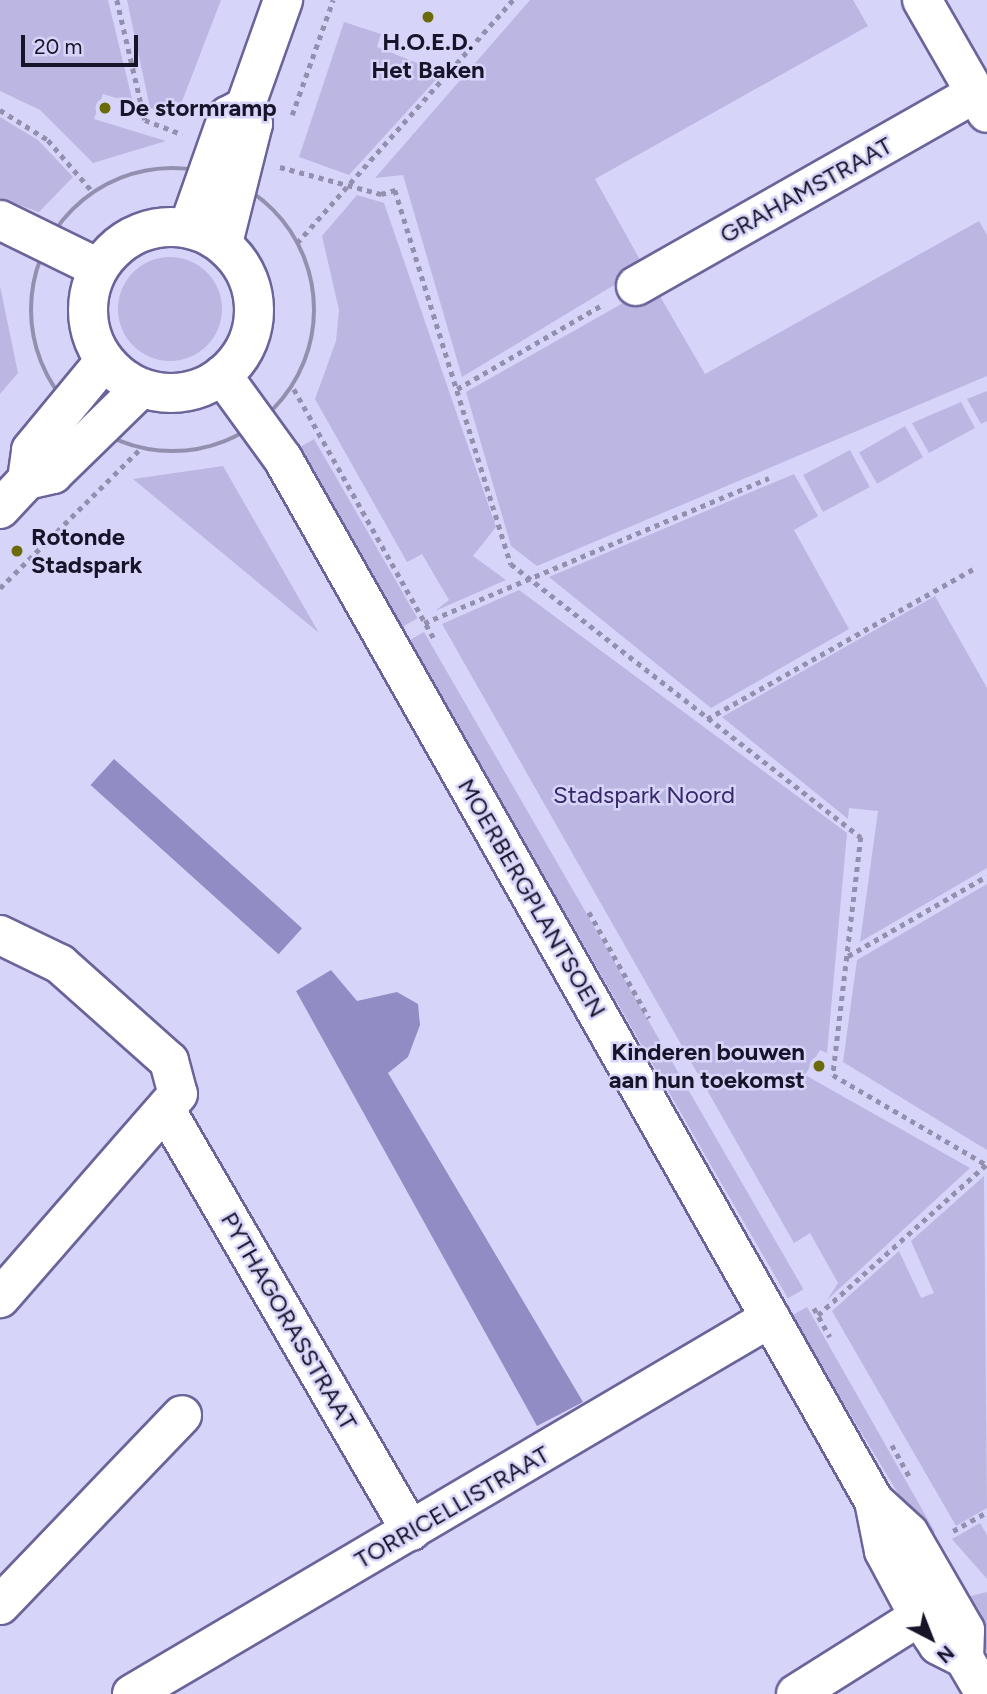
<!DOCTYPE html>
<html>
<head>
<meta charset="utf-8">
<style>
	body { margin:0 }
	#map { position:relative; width:987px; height:1694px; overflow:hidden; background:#d7d4f9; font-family:Figtree,sans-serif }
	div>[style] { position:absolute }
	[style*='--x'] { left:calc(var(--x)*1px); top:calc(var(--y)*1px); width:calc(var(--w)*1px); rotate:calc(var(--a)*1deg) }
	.green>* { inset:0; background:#bbb7e2; transform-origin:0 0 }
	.round { border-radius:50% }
	.forest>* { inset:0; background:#928cc4; transform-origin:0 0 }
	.path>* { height:4.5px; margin-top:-2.25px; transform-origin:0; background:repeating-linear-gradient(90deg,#9390af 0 5px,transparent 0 10px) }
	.path>.ring { margin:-2.25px; padding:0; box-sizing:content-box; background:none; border:4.5px solid #9390af; border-radius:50% }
	.roads { filter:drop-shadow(2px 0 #6b649a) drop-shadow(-2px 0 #6b649a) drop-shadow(0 2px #6b649a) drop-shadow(0 -2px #6b649a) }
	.minor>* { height:38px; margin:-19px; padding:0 19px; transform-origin:19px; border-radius:19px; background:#fff }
	.minor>.ring { margin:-19px; padding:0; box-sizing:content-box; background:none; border:38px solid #fff; border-radius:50% }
	.dots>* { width:19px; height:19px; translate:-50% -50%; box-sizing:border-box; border:4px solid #d7d4f9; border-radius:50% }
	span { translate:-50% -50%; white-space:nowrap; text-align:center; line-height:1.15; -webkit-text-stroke:5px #d7d4f9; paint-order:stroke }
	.poi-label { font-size:24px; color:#171429; font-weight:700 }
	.left { translate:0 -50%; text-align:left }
	.right { translate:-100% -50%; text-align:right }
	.street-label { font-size:24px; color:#171429 }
	.park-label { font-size:24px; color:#37286b }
	.north { position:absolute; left:896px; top:1603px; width:70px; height:70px; -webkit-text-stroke:5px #d7d4f9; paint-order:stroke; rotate:138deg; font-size:19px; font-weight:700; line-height:28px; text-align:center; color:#171429 }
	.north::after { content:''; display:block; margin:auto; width:24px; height:32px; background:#171429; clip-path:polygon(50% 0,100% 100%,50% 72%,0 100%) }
	.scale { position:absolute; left:21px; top:35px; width:117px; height:32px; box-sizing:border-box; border:4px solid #171429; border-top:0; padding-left:9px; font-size:21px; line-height:24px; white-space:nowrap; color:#171429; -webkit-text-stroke:5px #d7d4f9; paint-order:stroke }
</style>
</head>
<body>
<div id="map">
	<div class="green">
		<div style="clip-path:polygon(0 0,108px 0,133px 103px,103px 94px,94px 119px,166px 141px,93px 163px,40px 110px,0 91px)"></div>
		<div style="clip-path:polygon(127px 0,221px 0,176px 117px,150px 108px)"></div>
		<div style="clip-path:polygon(530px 0,853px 0,868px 26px,595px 179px,644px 267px,462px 377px,403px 175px,375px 178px)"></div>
		<div style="clip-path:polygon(344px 22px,381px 34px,377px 47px,442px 73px,349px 175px,299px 157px)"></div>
		<div style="clip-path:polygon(0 117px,38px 140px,73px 177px,39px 212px,0 198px)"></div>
		<div style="clip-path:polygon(357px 195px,384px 203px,496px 527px,473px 556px,506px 580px,435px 611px,449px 600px,422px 554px,407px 562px,315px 399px,336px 341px,339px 310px,322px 236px)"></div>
		<div style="clip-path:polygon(979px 221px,987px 235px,987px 376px,537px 566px,511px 546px,466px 392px,639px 294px,657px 291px,705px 374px)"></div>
		<div class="round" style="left:118px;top:257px;width:104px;height:104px"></div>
		<div style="clip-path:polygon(0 286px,18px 373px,0 394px)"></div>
		<div style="clip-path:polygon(987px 391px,987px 421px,981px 424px,967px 399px)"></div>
		<div style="clip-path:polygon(961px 402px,975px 428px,929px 453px,912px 423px)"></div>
		<div style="left:905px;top:426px;width:36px;height:53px;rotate:60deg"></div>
		<div style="left:314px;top:439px;width:207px;height:18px;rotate:60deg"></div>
		<div style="left:850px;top:450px;width:42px;height:53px;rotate:62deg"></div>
		<div style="clip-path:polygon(223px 466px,319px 633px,133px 479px)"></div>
		<div style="clip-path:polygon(794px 474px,818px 516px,794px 530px,849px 629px,711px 708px,549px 577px)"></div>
		<div style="clip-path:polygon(519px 590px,847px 833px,827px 1053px,820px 1050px,805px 1075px,970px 1168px,827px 1300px,838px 1283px,810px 1233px,794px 1243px,442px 624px)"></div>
		<div style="clip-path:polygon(935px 596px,987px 688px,987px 868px,860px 942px,878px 811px,849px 808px,848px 819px,722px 717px)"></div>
		<div style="left:424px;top:632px;width:759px;height:18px;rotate:60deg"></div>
		<div style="clip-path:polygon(987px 884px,987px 1150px,843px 1062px,857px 960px)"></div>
		<div style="clip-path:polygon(984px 1176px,987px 1508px,956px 1526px,832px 1311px,899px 1251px,921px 1298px,934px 1293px,911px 1241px)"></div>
		<div style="clip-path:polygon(807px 1307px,935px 1532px,925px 1538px,791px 1316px)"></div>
		<div style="clip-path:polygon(980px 1523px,987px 1535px,987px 1579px,952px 1539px)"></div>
		<div style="clip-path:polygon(987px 1592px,987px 1653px,967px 1597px)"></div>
	</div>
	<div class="forest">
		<div style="left:114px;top:759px;width:253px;height:35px;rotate:42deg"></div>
		<div style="clip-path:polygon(331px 970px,357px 1001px,397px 992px,418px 1004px,420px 1025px,408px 1057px,388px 1073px,583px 1402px,537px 1426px,296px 991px)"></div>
	</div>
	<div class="path">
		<div style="--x:117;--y:0;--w:123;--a:76.9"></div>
		<div style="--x:145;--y:120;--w:40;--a:21"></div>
		<div style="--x:0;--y:110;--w:57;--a:32"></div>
		<div style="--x:48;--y:140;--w:67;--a:49.2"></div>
		<div style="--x:292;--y:115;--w:122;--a:-70.4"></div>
		<div style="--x:280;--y:167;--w:105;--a:15"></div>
		<div style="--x:381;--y:194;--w:15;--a:-16"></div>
		<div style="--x:395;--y:190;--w:392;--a:72.8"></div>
		<div style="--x:511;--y:564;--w:444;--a:38"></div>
		<div style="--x:861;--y:837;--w:240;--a:96.7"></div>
		<div style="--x:833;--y:1075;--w:178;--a:30.3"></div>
		<div class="ring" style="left:31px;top:168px;width:279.5px;height:279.5px"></div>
		<div style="--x:297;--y:243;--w:325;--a:-48.4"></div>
		<div style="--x:294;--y:389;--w:288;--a:60.7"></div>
		<div style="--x:457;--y:389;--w:168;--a:-30.1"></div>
		<div style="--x:0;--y:588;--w:199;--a:-44.8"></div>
		<div style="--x:424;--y:623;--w:374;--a:-22.8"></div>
		<div style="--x:707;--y:719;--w:305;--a:-29.4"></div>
		<div style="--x:589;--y:912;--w:122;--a:60.5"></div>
		<div style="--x:848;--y:956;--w:160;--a:-29.9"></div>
		<div style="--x:814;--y:1308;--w:33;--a:61"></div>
		<div style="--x:818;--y:1315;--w:227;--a:-41.8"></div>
		<div style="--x:892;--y:1445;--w:37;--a:61"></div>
		<div style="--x:953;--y:1531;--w:39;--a:-29"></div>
	</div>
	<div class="roads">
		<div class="minor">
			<div style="--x:922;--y:0;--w:130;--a:60.1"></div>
			<div style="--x:0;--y:220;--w:107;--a:26.1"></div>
			<div style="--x:189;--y:226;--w:117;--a:-70.5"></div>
			<div style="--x:228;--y:116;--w:19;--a:-28"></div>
			<div style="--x:245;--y:107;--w:114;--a:-70.4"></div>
			<div class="ring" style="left:88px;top:227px;width:128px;height:128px"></div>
			<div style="--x:223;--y:243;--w:123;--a:-75.9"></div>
			<div style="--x:253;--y:124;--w:19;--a:-115"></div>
			<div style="--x:636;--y:286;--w:391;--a:-29.6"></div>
			<div style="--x:222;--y:375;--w:104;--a:54"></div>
			<div style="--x:283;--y:459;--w:1198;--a:60.44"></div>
			<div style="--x:874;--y:1501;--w:47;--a:42.4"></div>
			<div style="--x:909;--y:1533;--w:112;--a:60"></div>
			<div style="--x:965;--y:1630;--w:28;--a:92"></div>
			<div style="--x:964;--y:1658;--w:42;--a:59.7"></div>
			<div style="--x:27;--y:480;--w:30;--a:-82"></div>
			<div style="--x:31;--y:450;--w:113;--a:-50.4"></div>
			<div style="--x:0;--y:509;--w:40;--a:-47"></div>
			<div style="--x:27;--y:480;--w:27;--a:-13"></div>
			<div style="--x:53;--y:474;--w:119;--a:-44.3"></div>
			<div style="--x:0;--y:935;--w:67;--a:25.8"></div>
			<div style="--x:60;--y:964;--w:146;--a:41.7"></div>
			<div style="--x:169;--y:1061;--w:34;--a:75"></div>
			<div style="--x:178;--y:1094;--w:271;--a:131.1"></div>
			<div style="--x:167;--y:1112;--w:485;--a:59.8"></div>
			<div style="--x:874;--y:1501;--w:51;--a:78.7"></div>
			<div style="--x:884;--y:1551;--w:76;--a:61.8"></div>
			<div style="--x:920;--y:1618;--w:32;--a:56"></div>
			<div style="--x:938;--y:1645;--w:29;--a:27"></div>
			<div style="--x:0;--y:1605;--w:263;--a:-46.2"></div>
			<div style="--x:132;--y:1694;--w:741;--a:-30.51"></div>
			<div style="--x:796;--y:1694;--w:169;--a:-32.2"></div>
		</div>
	</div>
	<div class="dots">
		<div style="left:428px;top:17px;background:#6c6b09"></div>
		<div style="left:105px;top:108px;background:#6c6b09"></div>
		<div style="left:17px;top:551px;background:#6c6b09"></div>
		<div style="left:819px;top:1066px;background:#6c6b09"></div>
	</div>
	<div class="poi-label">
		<span style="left:428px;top:56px">H.O.E.D.<br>Het Baken</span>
		<span class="left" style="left:119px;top:108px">De stormramp</span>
		<span class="left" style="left:31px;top:551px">Rotonde<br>Stadspark</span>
		<span class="right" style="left:805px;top:1066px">Kinderen bouwen<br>aan hun toekomst</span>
	</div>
	<div class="street-label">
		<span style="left:806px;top:190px;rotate:-29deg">GRAHAMSTRAAT</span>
		<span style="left:532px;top:898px;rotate:60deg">MOERBERGPLANTSOEN</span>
		<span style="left:289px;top:1321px;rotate:60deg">PYTHAGORASSTRAAT</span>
		<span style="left:452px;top:1507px;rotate:-30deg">TORRICELLISTRAAT</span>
	</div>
	<div class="park-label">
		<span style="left:644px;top:795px">Stadspark Noord</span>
	</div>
	<div class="north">N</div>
	<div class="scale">20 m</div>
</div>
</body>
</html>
